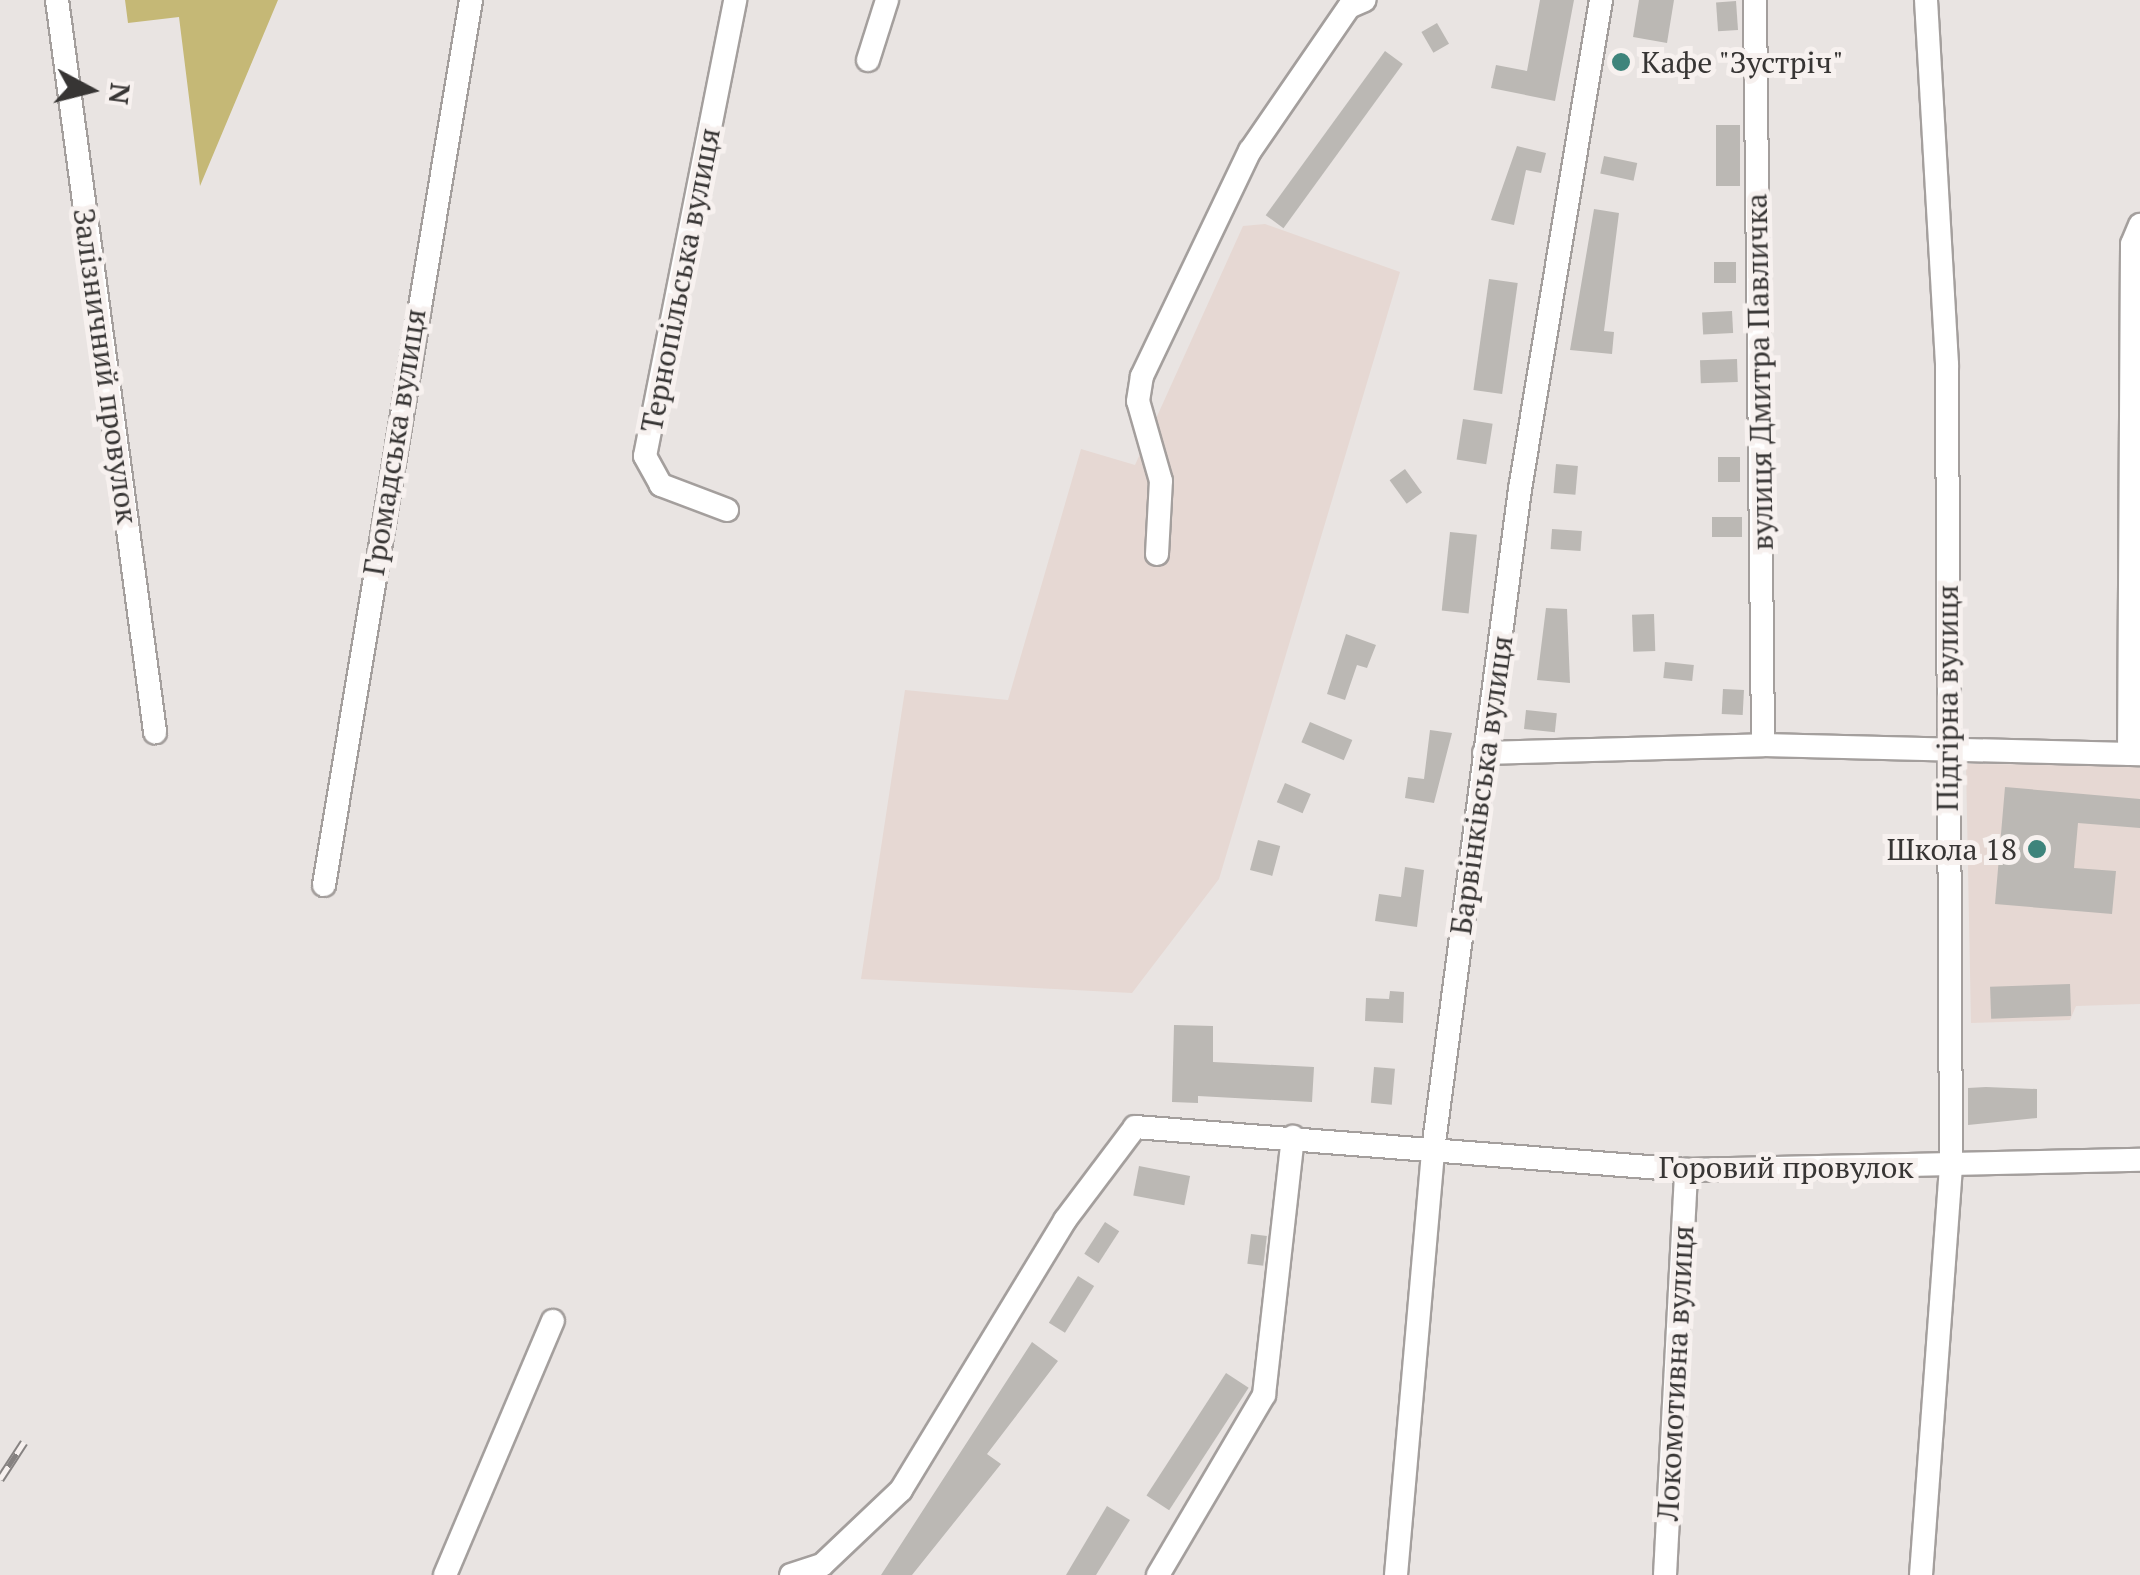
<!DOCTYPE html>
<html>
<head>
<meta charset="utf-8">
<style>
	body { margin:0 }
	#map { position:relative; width:2140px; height:1575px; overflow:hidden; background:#e9e4e2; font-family:"PT Serif",serif }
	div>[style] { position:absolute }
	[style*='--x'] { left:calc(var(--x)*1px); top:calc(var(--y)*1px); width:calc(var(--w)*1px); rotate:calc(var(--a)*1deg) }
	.built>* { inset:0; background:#e6d8d3 }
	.green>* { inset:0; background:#c5b876 }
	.building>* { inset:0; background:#bbb8b4; transform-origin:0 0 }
	.roads { filter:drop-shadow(2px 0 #a49f9d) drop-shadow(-2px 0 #a49f9d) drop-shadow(0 2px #a49f9d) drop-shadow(0 -2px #a49f9d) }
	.minor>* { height:22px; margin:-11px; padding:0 11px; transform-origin:11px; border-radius:11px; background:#fff }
	.rail>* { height:9px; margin-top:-4.5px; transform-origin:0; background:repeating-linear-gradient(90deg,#f7f1ef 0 15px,#868281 0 30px); box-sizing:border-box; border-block:2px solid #868281 }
	.dots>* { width:28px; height:28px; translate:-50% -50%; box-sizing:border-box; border:5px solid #f7f1ef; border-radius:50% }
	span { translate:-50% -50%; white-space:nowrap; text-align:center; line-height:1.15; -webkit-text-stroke:10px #f7f1ef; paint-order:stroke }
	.poi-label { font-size:30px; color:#373534 }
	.left { translate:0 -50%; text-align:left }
	.right { translate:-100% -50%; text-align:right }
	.street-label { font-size:30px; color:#373534 }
	.north { position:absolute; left:40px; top:40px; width:100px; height:100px; -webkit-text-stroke:8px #f7f1ef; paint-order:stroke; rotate:97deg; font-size:28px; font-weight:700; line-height:40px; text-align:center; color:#373534 }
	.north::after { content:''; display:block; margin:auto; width:35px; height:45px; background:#373534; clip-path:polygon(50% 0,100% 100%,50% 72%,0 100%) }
</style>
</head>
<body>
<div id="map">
	<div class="built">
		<div style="clip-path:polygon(1265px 224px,1400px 272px,1219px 879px,1132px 993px,861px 979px,905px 690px,1008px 700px,1081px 449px,1135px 465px,1243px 226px)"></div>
		<div style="clip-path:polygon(1966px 764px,2140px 765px,2140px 1004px,2076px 1006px,2070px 1020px,1971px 1023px)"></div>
	</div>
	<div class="green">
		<div style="clip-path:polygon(125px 0,278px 0,200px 186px,179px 17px,128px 23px)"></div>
	</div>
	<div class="building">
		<div style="clip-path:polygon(1540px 0,1574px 0,1555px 101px,1491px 88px,1496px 65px,1527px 71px)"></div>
		<div style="clip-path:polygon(1639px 0,1674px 0,1667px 43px,1633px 37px)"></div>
		<div style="left:1736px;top:1px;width:29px;height:20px;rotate:86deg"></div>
		<div style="left:1437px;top:23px;width:24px;height:18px;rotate:60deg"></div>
		<div style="left:1385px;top:51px;width:22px;height:203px;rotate:36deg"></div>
		<div style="left:1716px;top:125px;width:24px;height:61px"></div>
		<div style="clip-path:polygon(1517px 146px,1546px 153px,1541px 173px,1526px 170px,1514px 225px,1491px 220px)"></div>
		<div style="left:1604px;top:156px;width:34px;height:18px;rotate:12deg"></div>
		<div style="clip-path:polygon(1594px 209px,1619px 213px,1604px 331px,1614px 332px,1612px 354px,1570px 350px)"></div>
		<div style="left:1714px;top:262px;width:22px;height:21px"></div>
		<div style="left:1489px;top:279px;width:29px;height:112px;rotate:8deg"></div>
		<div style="left:1732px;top:311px;width:22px;height:30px;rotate:87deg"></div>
		<div style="left:1737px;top:359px;width:23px;height:37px;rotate:88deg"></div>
		<div style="left:1463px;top:419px;width:30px;height:41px;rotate:9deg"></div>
		<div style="left:1718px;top:457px;width:22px;height:25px"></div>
		<div style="left:1556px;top:464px;width:22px;height:29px;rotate:5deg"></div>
		<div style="left:1405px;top:469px;width:29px;height:19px;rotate:54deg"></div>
		<div style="left:1742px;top:517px;width:20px;height:30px;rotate:90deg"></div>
		<div style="left:1552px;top:529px;width:30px;height:20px;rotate:4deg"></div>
		<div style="left:1450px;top:532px;width:27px;height:79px;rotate:6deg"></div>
		<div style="clip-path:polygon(1546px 608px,1567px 609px,1570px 683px,1537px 680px)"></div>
		<div style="left:1654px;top:614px;width:37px;height:22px;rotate:88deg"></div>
		<div style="clip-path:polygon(1346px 634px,1376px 645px,1367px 668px,1357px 665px,1345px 700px,1327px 694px)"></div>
		<div style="left:1665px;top:662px;width:29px;height:16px;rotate:6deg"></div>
		<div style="left:1723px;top:689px;width:21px;height:25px;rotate:3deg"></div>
		<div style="left:1526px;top:710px;width:31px;height:19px;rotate:6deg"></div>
		<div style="left:1310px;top:722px;width:46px;height:22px;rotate:23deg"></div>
		<div style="clip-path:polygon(1430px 730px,1452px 733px,1434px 803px,1405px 798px,1408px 777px,1424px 779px)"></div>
		<div style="left:1285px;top:783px;width:28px;height:21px;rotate:23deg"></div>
		<div style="clip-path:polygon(2005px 787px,2140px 799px,2140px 828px,2078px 823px,2074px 868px,2116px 871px,2112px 914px,1995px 904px)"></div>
		<div style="left:1258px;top:840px;width:23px;height:31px;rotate:15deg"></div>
		<div style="clip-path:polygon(1405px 867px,1424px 870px,1417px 927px,1375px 921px,1379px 894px,1401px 897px)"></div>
		<div style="left:2070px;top:984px;width:32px;height:80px;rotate:88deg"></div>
		<div style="clip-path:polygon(1390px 991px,1404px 992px,1403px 1023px,1365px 1021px,1366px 998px,1389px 999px)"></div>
		<div style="clip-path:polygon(1174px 1025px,1213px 1026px,1213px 1062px,1314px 1067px,1312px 1102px,1198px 1096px,1198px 1103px,1172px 1102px)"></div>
		<div style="left:1374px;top:1067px;width:21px;height:36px;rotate:5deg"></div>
		<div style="clip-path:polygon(1986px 1087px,2037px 1089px,2037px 1118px,1968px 1125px,1968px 1088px)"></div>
		<div style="left:1139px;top:1166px;width:52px;height:30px;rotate:11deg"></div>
		<div style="left:1105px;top:1222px;width:17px;height:38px;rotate:33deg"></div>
		<div style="left:1251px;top:1234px;width:16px;height:30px;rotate:7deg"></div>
		<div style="left:1078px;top:1276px;width:19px;height:55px;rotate:32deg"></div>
		<div style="clip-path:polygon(1032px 1342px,1058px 1361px,987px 1454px,1001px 1464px,912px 1575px,881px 1575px)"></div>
		<div style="left:1226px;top:1373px;width:27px;height:146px;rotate:33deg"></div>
		<div style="clip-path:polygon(1107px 1506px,1130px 1520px,1096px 1575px,1066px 1575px)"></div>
	</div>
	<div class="roads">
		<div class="minor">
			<div style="--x:57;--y:0;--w:739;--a:82.37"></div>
			<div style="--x:1755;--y:0;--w:745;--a:89.38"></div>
			<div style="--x:868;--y:60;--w:63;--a:-72.4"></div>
			<div style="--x:727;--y:510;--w:71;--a:-159.3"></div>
			<div style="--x:661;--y:485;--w:33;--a:-119"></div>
			<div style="--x:645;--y:456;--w:465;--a:-78.8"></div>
			<div style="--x:1157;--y:554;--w:73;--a:-86.9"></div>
			<div style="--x:1161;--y:481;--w:83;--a:-106"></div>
			<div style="--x:1138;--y:401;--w:25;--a:-81"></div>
			<div style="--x:1142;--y:376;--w:250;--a:-64.4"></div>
			<div style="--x:1250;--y:151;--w:175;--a:-55.5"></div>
			<div style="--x:1349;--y:7;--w:17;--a:-24"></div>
			<div style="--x:1484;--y:753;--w:279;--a:-1.6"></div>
			<div style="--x:1763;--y:745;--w:377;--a:1.4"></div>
			<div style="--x:2129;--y:754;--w:510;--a:-89.66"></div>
			<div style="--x:2132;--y:244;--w:21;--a:-67"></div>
			<div style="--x:324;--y:885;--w:897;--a:-80.57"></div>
			<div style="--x:445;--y:1575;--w:276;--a:-67"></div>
			<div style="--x:791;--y:1575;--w:33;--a:-18"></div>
			<div style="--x:822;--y:1565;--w:109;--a:-43.5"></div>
			<div style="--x:901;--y:1490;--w:316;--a:-58.7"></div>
			<div style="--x:1065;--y:1220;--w:116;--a:-53"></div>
			<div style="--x:1135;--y:1127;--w:553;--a:4.46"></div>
			<div style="--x:1686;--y:1170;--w:454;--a:-1.3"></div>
			<div style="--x:1158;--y:1575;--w:209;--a:-59.5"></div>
			<div style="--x:1264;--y:1395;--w:260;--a:-83.6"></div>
			<div style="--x:1396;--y:1575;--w:427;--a:-85"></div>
			<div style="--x:1433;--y:1150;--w:667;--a:-82.5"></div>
			<div style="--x:1520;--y:489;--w:496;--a:-80.6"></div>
			<div style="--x:1665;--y:1575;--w:406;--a:-87"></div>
			<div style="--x:1921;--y:1575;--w:409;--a:-85.8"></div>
			<div style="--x:1951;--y:1167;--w:803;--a:-90.29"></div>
			<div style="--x:1947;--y:364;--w:365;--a:-93.3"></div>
		</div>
	</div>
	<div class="rail">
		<div style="--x:0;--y:1479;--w:44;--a:-57"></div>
	</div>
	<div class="dots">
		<div style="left:1621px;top:62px;background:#3e847b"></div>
		<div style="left:2037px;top:849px;background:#3e847b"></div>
	</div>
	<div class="poi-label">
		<span class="left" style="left:1641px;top:62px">Кафе "Зустріч"</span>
		<span class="right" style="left:2017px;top:849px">Школа 18</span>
	</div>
	<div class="street-label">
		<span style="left:680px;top:280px;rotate:-79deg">Тернопільська вулиця</span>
		<span style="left:106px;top:366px;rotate:82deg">Залізничний провулок</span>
		<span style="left:1759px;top:372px;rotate:-91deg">вулиця Дмитра Павличка</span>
		<span style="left:394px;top:442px;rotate:-81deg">Громадська вулиця</span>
		<span style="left:1947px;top:698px;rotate:-90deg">Підгірна вулиця</span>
		<span style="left:1481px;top:785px;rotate:-82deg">Барвінківська вулиця</span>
		<span style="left:1786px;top:1167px">Горовий провулок</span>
		<span style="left:1675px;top:1373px;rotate:-87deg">Локомотивна вулиця</span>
	</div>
	<div class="north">N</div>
</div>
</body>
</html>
